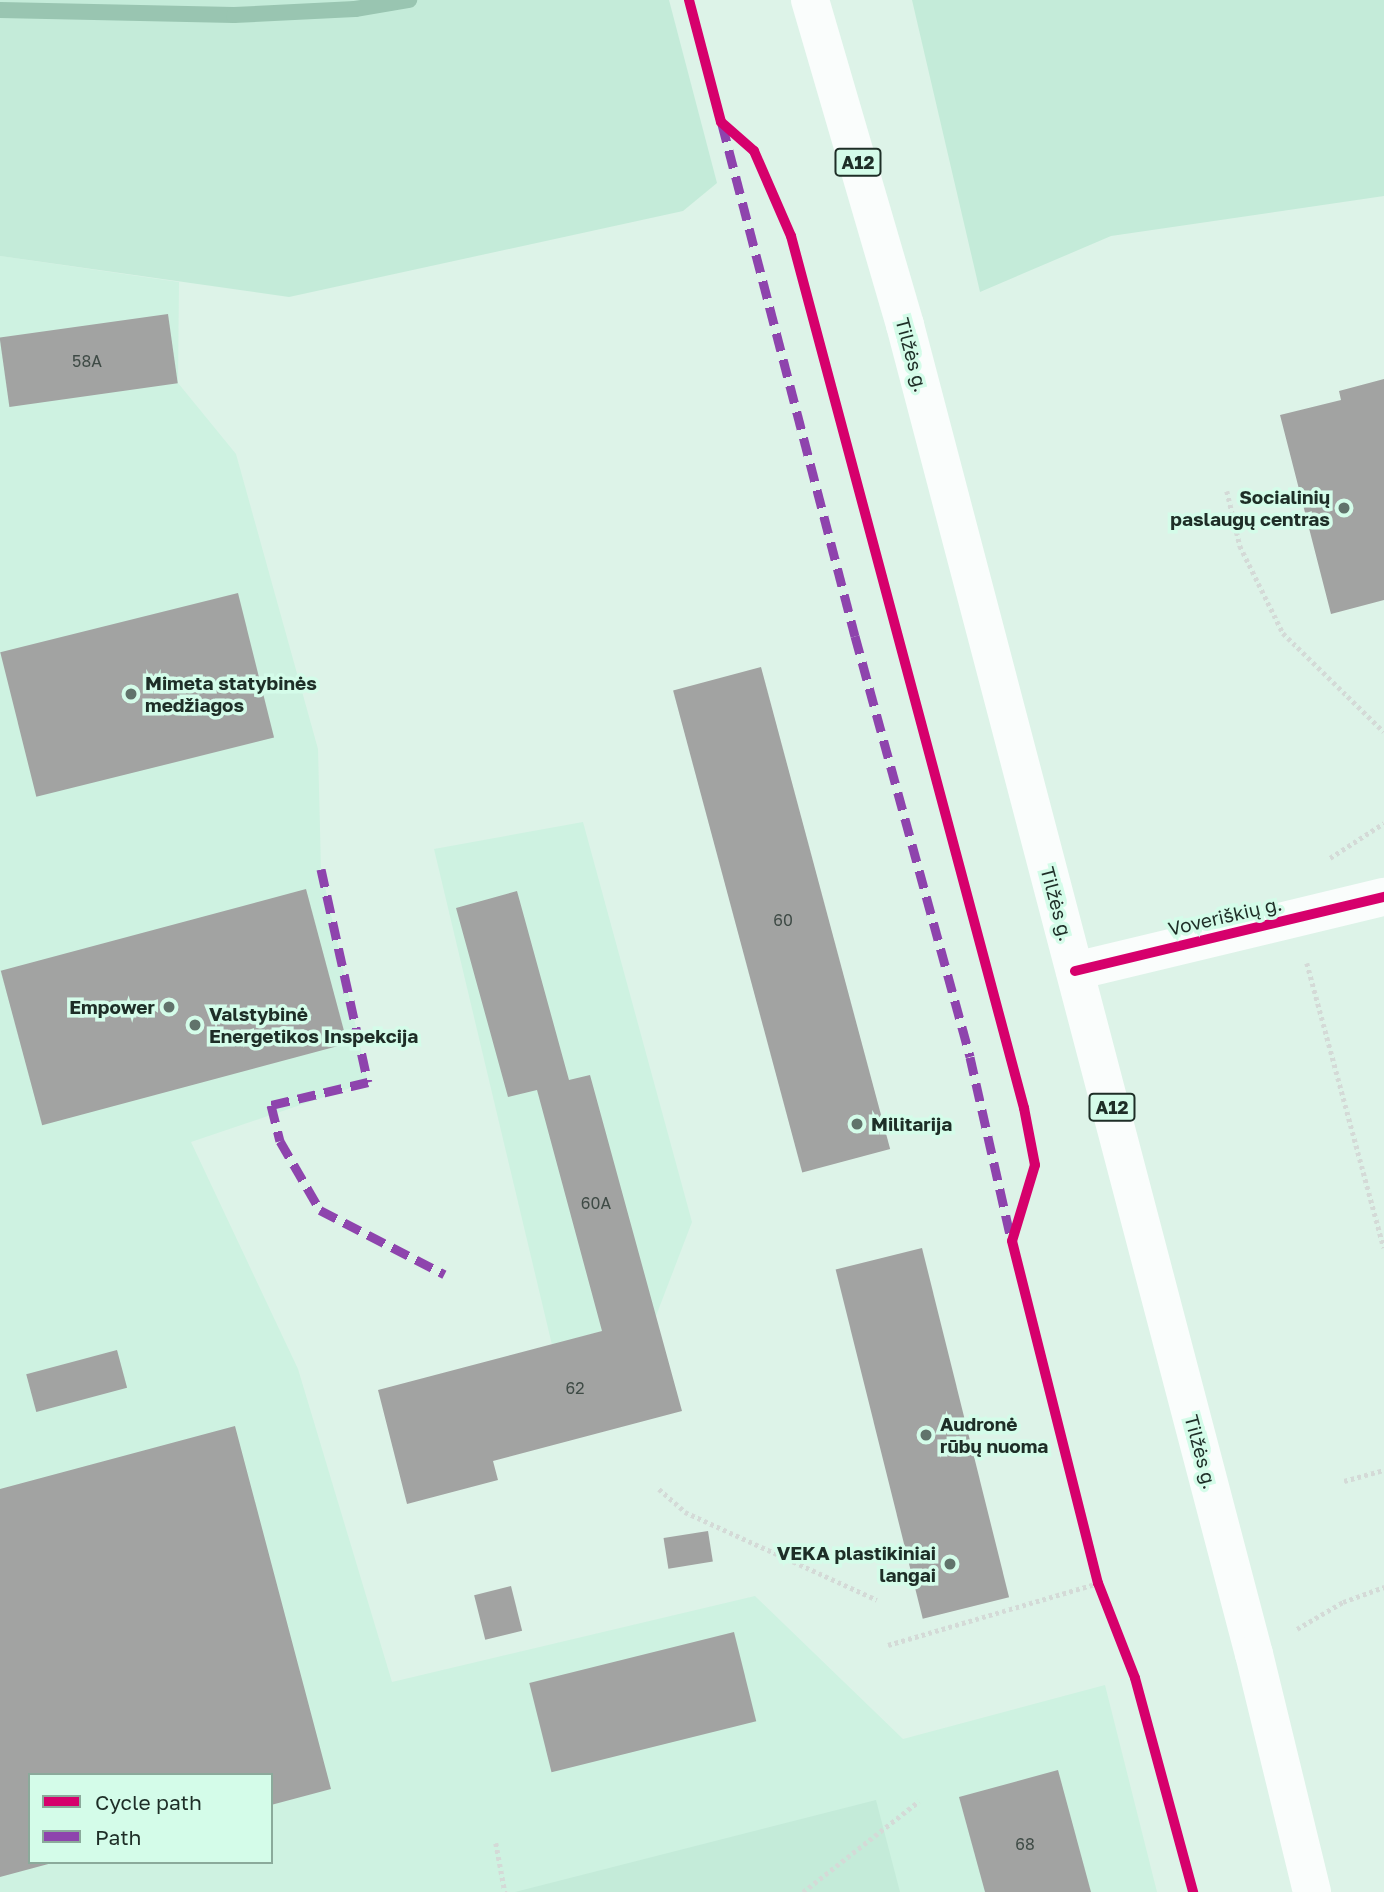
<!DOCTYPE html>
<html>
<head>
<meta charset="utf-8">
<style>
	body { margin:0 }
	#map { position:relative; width:1384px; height:1892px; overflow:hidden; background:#ddf3e8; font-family:"Golos Text",sans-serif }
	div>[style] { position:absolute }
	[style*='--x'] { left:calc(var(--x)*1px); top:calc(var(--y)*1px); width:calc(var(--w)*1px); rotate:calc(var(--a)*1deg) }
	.built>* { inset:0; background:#cef2e1 }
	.green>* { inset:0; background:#c4ebd9 }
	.stream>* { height:16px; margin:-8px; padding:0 8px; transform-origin:8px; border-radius:8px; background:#99c5b1 }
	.building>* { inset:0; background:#a2a3a2; transform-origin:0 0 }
	.path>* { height:4.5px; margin-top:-2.25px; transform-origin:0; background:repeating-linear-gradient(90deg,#d4dad7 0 3.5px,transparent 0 7px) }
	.street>* { height:38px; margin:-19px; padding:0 19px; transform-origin:19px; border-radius:19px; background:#fafdfc }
	.highway>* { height:38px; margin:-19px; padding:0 19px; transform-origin:19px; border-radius:19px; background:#fafdfc }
	.quiet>* { height:9px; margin-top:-4.5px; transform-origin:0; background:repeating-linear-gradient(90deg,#8e44ad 0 18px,transparent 0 27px) }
	.cycleway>* { height:10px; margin:-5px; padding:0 5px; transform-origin:5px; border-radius:5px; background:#d6006c }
	.dots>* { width:19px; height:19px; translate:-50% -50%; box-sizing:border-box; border:4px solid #d4fce9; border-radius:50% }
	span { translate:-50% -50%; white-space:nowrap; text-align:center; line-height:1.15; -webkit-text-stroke:7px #d4fce9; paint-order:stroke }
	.number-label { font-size:16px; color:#3f4b46 }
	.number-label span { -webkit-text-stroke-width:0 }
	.shield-label span { padding:2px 5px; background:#d4fce9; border:2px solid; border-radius:5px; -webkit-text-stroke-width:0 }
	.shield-label { font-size:18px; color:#1e2e27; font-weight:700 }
	.street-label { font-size:19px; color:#1e2e27 }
	.poi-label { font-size:19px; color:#1e2e27; font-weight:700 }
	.right { translate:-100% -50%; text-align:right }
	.left { translate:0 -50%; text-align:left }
	.legend { position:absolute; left:28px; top:1773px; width:245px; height:91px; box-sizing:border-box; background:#d4fce9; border:2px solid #8baa9b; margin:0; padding:9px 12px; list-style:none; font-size:21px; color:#1e2e27 }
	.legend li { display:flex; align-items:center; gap:14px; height:35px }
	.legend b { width:35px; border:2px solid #8baa9b }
</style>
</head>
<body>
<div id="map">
	<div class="built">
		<div style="clip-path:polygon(evenodd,0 256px,179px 282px,178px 383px,236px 454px,318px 749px,321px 869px,368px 1082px,191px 1142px,298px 1369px,392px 1682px,755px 1596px,903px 1739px,1105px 1685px,1157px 1892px,0 1892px,0 256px,30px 1775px,271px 1775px,271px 1862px,30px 1862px,30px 1775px)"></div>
		<div style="clip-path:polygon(583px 822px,692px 1222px,656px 1316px,552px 1345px,434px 849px)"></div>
	</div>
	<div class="green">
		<div style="clip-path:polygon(0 0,669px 0,717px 183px,683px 211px,289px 297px,0 256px)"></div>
		<div style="clip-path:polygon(912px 0,1384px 0,1384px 196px,1111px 236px,980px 292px)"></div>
		<div style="clip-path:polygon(876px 1800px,900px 1892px,515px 1892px)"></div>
	</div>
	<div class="stream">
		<div style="--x:0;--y:10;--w:234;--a:1.2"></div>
		<div style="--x:234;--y:15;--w:121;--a:-2.8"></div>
		<div style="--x:355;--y:9;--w:55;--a:-9.5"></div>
	</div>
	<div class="building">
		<div style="left:168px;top:314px;width:70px;height:170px;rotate:82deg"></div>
		<div style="clip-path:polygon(1384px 379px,1384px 600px,1331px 614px,1280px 415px,1341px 400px,1339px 391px)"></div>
		<div style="left:238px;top:593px;width:149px;height:245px;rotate:76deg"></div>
		<div style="left:761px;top:667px;width:499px;height:91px;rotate:75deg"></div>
		<div style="left:306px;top:889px;width:160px;height:316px;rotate:75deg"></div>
		<div style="clip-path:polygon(517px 891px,569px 1080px,590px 1075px,682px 1411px,493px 1461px,498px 1480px,407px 1504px,378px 1390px,602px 1331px,537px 1090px,508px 1097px,456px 908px)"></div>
		<div style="left:922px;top:1248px;width:360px;height:89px;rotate:76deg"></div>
		<div style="left:117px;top:1350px;width:39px;height:94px;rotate:75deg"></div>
		<div style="clip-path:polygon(235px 1426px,331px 1789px,271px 1805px,271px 1775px,30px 1775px,30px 1862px,52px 1863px,0 1877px,0 1489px)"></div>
		<div style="left:708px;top:1531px;width:31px;height:45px;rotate:81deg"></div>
		<div style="left:511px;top:1586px;width:46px;height:38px;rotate:76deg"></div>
		<div style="left:734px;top:1632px;width:92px;height:211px;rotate:76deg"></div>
		<div style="clip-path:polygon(1058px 1770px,1091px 1892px,985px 1892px,959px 1797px)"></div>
	</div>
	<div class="path">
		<div style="--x:1227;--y:491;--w:57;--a:76.7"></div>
		<div style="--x:1240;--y:546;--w:97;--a:63.7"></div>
		<div style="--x:1283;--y:633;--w:141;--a:44.4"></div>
		<div style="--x:1330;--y:858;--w:64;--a:-32.9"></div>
		<div style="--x:1307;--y:963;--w:295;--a:74.9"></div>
		<div style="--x:1344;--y:1481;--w:41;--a:-15.4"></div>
		<div style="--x:659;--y:1489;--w:35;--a:41"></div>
		<div style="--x:685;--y:1512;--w:211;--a:24.6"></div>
		<div style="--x:1297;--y:1629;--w:53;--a:-30.4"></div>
		<div style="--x:1343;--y:1602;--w:44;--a:-20.1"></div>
		<div style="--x:888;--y:1645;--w:219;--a:-16.4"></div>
		<div style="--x:496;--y:1843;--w:50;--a:79.6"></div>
		<div style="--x:803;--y:1892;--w:147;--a:-38.1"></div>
	</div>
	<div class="street">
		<div style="--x:1075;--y:971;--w:318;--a:-13.5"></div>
	</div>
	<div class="highway">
		<div style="--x:810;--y:0;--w:339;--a:73.7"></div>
		<div style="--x:905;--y:325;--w:1374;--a:75.29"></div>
		<div style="--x:1254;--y:1654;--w:245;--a:76.3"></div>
	</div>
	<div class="quiet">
		<div style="--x:722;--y:124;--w:529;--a:75.44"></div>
		<div style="--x:855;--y:636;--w:436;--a:74.7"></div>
		<div style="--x:970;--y:1057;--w:182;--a:77.3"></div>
		<div style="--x:321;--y:869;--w:218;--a:77.6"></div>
		<div style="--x:368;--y:1082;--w:100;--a:166.7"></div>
		<div style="--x:271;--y:1105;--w:37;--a:76"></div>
		<div style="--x:280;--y:1141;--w:80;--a:59.9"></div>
		<div style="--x:320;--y:1210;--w:140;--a:27.3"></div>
	</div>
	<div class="cycleway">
		<div style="--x:689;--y:0;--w:126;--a:75.3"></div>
		<div style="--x:721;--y:122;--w:44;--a:41.3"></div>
		<div style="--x:754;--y:151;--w:93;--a:66.5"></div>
		<div style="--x:791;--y:236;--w:903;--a:75.04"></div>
		<div style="--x:1024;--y:1108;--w:58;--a:79.1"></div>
		<div style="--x:1035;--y:1165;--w:79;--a:106.8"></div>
		<div style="--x:1012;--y:1241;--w:353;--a:75.9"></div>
		<div style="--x:1098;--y:1583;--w:102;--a:68.7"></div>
		<div style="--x:1135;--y:1678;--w:222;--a:74.8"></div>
		<div style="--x:1075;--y:971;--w:318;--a:-13.5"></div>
	</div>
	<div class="dots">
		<div style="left:1344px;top:508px;background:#61736b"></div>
		<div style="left:131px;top:694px;background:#61736b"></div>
		<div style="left:169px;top:1007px;background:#61736b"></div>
		<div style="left:195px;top:1025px;background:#61736b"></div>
		<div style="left:857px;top:1124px;background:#61736b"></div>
		<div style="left:926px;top:1435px;background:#61736b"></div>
		<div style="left:950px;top:1564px;background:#61736b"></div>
	</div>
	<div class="number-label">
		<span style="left:87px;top:361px">58A</span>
		<span style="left:783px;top:920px">60</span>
		<span style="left:596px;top:1203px">60A</span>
		<span style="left:575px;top:1388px">62</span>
		<span style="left:1025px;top:1844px">68</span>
	</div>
	<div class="shield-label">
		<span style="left:858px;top:162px">A12</span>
		<span style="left:1112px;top:1107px">A12</span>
	</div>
	<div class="street-label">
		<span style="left:912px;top:355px;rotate:75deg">Tilžės g.</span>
		<span style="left:1057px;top:904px;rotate:75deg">Tilžės g.</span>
		<span style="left:1225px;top:916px;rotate:-13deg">Voveriškių g.</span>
		<span style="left:1201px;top:1452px;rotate:75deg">Tilžės g.</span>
	</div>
	<div class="poi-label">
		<span class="right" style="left:1330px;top:508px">Socialinių<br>paslaugų centras</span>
		<span class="left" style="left:145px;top:694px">Mimeta statybinės<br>medžiagos</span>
		<span class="right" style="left:155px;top:1007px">Empower</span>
		<span class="left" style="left:209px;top:1025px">Valstybinė<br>Energetikos Inspekcija</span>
		<span class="left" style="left:871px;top:1124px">Militarija</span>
		<span class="left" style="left:940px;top:1435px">Audronė<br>rūbų nuoma</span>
		<span class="right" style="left:936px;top:1564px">VEKA plastikiniai<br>langai</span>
	</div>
	<ul class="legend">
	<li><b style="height:9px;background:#d6006c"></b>Cycle path</li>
	<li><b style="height:9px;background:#8e44ad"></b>Path</li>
	</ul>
</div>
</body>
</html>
